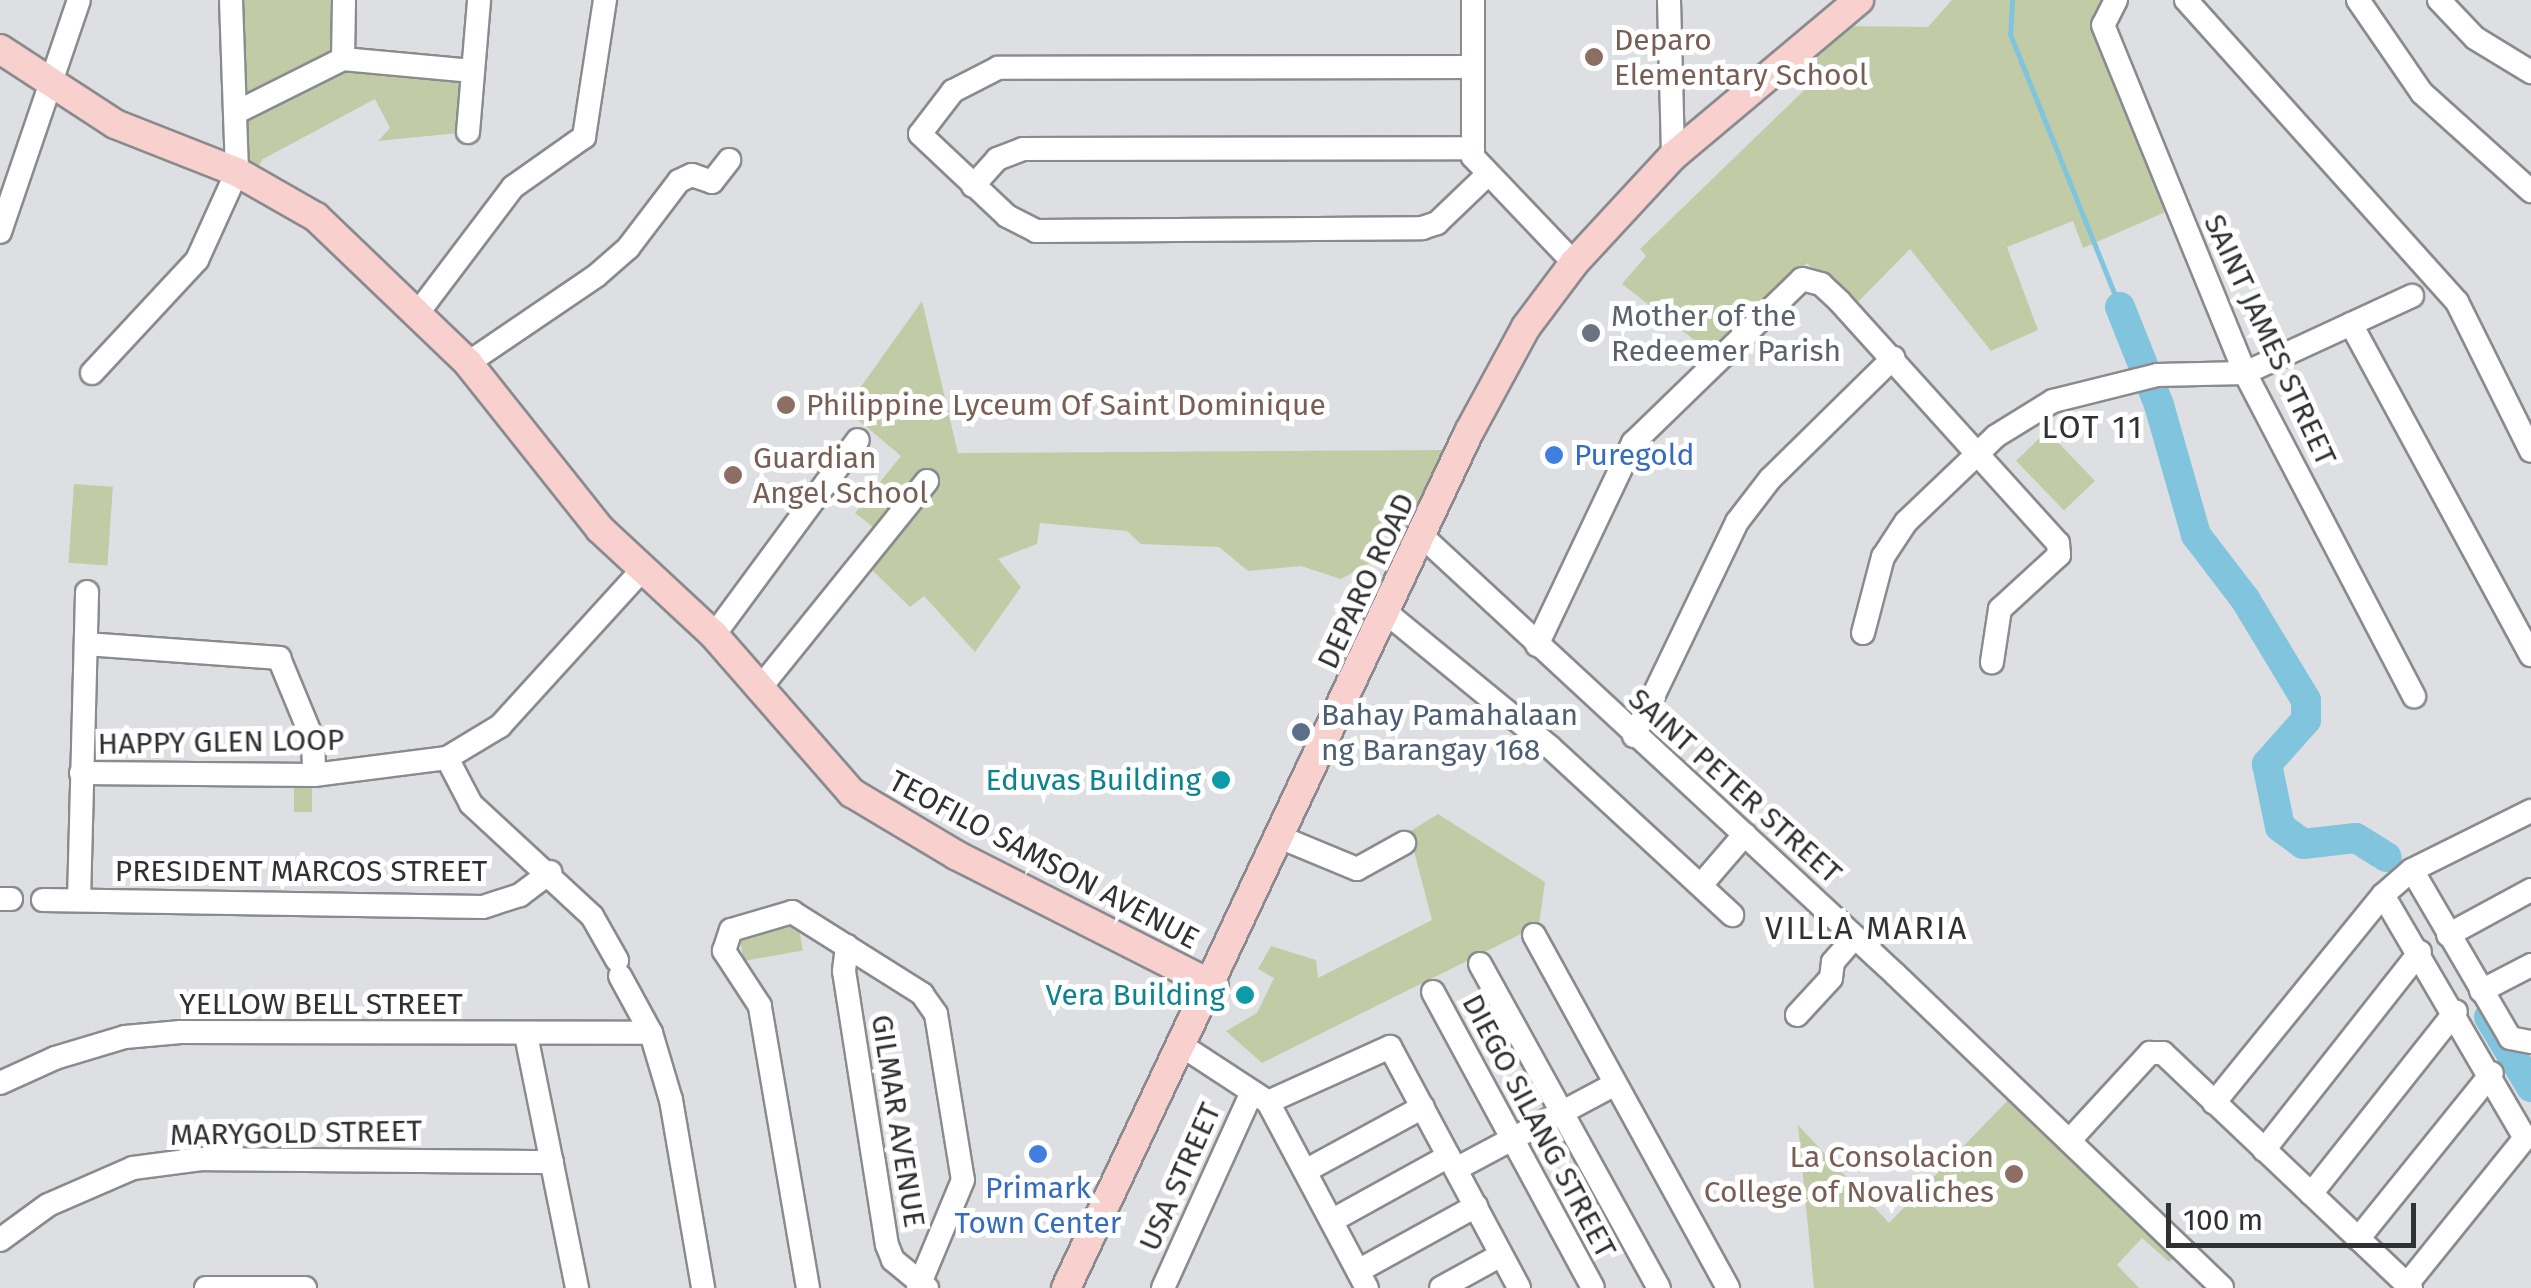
<!DOCTYPE html>
<html>
<head>
<meta charset="utf-8">
<style>
	body { margin:0 }
	#map { position:relative; width:2531px; height:1288px; overflow:hidden; background:#dedfe2; font-family:"Fira Sans",sans-serif }
	div>[style] { position:absolute }
	[style*='--x'] { left:calc(var(--x)*1px); top:calc(var(--y)*1px); width:calc(var(--w)*1px); rotate:calc(var(--a)*1deg) }
	.green>* { inset:0; background:#c1cca7; transform-origin:0 0 }
	.stream>* { height:5px; margin:-2.5px; padding:0 2.5px; transform-origin:2.5px; border-radius:2.5px; background:#80c4dd }
	.river>* { height:30px; margin:-15px; padding:0 15px; transform-origin:15px; border-radius:15px; background:#80c4dd }
	.roads { filter:drop-shadow(2px 0 #8a8b8e) drop-shadow(-2px 0 #8a8b8e) drop-shadow(0 2px #8a8b8e) drop-shadow(0 -2px #8a8b8e) }
	.minor>* { height:22px; margin:-11px; padding:0 11px; transform-origin:11px; border-radius:11px; background:#fff }
	.major>* { height:28px; margin:-14px; padding:0 14px; transform-origin:14px; border-radius:14px; background:#f8d0ce }
	.dots>* { width:28px; height:28px; translate:-50% -50%; box-sizing:border-box; border:5px solid #fff; border-radius:50% }
	span { translate:-50% -50%; white-space:nowrap; text-align:center; line-height:1.15; -webkit-text-stroke:10px #fff; paint-order:stroke }
	.education-label { font-size:30px; color:#785e54 }
	.left { translate:0 -50%; text-align:left }
	.right { translate:-100% -50%; text-align:right }
	.worship-label { font-size:30px; color:#5b616d }
	.street-label { font-size:30px; color:#303132 }
	.shop-label { font-size:30px; color:#366cbe }
	.service-label { font-size:30px; color:#4e5e75 }
	.culture-label { font-size:30px; color:#0d838f }
	.neighbourhood-label { font-size:32px; color:#303132; letter-spacing:2.5px }
	.scale { position:absolute; left:2166px; top:1203px; width:250px; height:45px; box-sizing:border-box; border:5px solid #303132; border-top:0; padding-left:12px; font-size:30px; line-height:35px; white-space:nowrap; color:#303132; -webkit-text-stroke:8px #fff; paint-order:stroke }
</style>
</head>
<body>
<div id="map">
	<div class="green">
		<div style="clip-path:polygon(231px 0,344px 0,343px 59px,472px 71px,468px 132px,378px 141px,390px 128px,375px 99px,263px 159px,250px 180px)"></div>
		<div style="clip-path:polygon(1952px 0,2107px 0,2170px 210px,2083px 248px,2073px 221px,2007px 247px,2038px 330px,1991px 351px,1910px 249px,1852px 308px,1807px 263px,1715px 356px,1622px 284px,1646px 256px,1640px 249px,1822px 73px,1801px 51px,1834px 26px,1928px 27px)"></div>
		<div style="clip-path:polygon(922px 301px,958px 453px,1451px 450px,1407px 542px,1341px 579px,1301px 566px,1248px 571px,1219px 547px,1141px 544px,1127px 531px,1040px 523px,1037px 544px,998px 559px,1021px 587px,975px 652px,924px 596px,910px 607px,866px 564px,887px 538px,855px 513px,901px 456px,845px 409px)"></div>
		<div style="left:2047px;top:431px;width:69px;height:43px;rotate:46deg"></div>
		<div style="left:74px;top:484px;width:39px;height:79px;rotate:4deg"></div>
		<div style="left:294px;top:784px;width:18px;height:28px"></div>
		<div style="clip-path:polygon(1438px 814px,1545px 882px,1539px 925px,1262px 1063px,1226px 1031px,1257px 1013px,1274px 978px,1258px 969px,1271px 946px,1316px 960px,1318px 978px,1432px 920px,1409px 832px)"></div>
		<div style="left:797px;top:917px;width:34px;height:60px;rotate:80deg"></div>
		<div style="clip-path:polygon(2010px 1098px,2177px 1255px,2169px 1262px,2142px 1238px,2117px 1265px,2139px 1288px,1814px 1288px,1798px 1125px,1889px 1223px)"></div>
	</div>
	<div class="stream">
		<div style="--x:2012;--y:0;--w:34;--a:93"></div>
		<div style="--x:2010;--y:34;--w:294;--a:68.1"></div>
	</div>
	<div class="river">
		<div style="--x:2120;--y:307;--w:105;--a:68.3"></div>
		<div style="--x:2159;--y:405;--w:135;--a:74.1"></div>
		<div style="--x:2196;--y:535;--w:81;--a:52.6"></div>
		<div style="--x:2245;--y:599;--w:118;--a:58.9"></div>
		<div style="--x:2306;--y:700;--w:20;--a:90"></div>
		<div style="--x:2306;--y:720;--w:59;--a:131.6"></div>
		<div style="--x:2267;--y:764;--w:64;--a:78.3"></div>
		<div style="--x:2280;--y:827;--w:29;--a:36"></div>
		<div style="--x:2303;--y:844;--w:53;--a:-6.5"></div>
		<div style="--x:2356;--y:838;--w:36;--a:32"></div>
		<div style="--x:2489;--y:1017;--w:82;--a:59"></div>
	</div>
	<div class="roads">
		<div class="minor">
			<div style="--x:1473;--y:0;--w:157;--a:90"></div>
			<div style="--x:1473;--y:157;--w:146;--a:46.4"></div>
			<div style="--x:1669;--y:0;--w:156;--a:88.5"></div>
			<div style="--x:2116;--y:0;--w:28;--a:117"></div>
			<div style="--x:2103;--y:25;--w:376;--a:67.8"></div>
			<div style="--x:2245;--y:373;--w:365;--a:62.4"></div>
			<div style="--x:2186;--y:0;--w:406;--a:48.1"></div>
			<div style="--x:2457;--y:302;--w:166;--a:63.6"></div>
			<div style="--x:2358;--y:0;--w:113;--a:55.5"></div>
			<div style="--x:2422;--y:93;--w:147;--a:42"></div>
			<div style="--x:2439;--y:0;--w:52;--a:46.5"></div>
			<div style="--x:2475;--y:38;--w:66;--a:31.3"></div>
			<div style="--x:343;--y:59;--w:59;--a:-89"></div>
			<div style="--x:1472;--y:67;--w:474;--a:179.9"></div>
			<div style="--x:998;--y:68;--w:51;--a:152.9"></div>
			<div style="--x:953;--y:91;--w:54;--a:127.5"></div>
			<div style="--x:920;--y:134;--w:120;--a:43.3"></div>
			<div style="--x:1007;--y:216;--w:33;--a:27"></div>
			<div style="--x:1036;--y:231;--w:386;--a:-0.4"></div>
			<div style="--x:1422;--y:228;--w:16;--a:-18"></div>
			<div style="--x:1437;--y:223;--w:68;--a:-43.8"></div>
			<div style="--x:235;--y:113;--w:121;--a:-26.6"></div>
			<div style="--x:343;--y:59;--w:130;--a:5.3"></div>
			<div style="--x:468;--y:132;--w:132;--a:-85.2"></div>
			<div style="--x:973;--y:186;--w:36;--a:-48"></div>
			<div style="--x:997;--y:159;--w:28;--a:-21"></div>
			<div style="--x:1023;--y:149;--w:448;--a:-0.1"></div>
			<div style="--x:0;--y:232;--w:245;--a:-71.2"></div>
			<div style="--x:417;--y:314;--w:159;--a:-52.9"></div>
			<div style="--x:513;--y:187;--w:87;--a:-35.2"></div>
			<div style="--x:584;--y:137;--w:139;--a:-81.3"></div>
			<div style="--x:2351;--y:324;--w:377;--a:61.5"></div>
			<div style="--x:468;--y:363;--w:155;--a:-34.2"></div>
			<div style="--x:596;--y:276;--w:43;--a:-41.2"></div>
			<div style="--x:628;--y:248;--w:84;--a:-52.7"></div>
			<div style="--x:679;--y:181;--w:14;--a:-25"></div>
			<div style="--x:692;--y:175;--w:21;--a:19"></div>
			<div style="--x:712;--y:182;--w:28;--a:-52"></div>
			<div style="--x:92;--y:373;--w:154;--a:-47.1"></div>
			<div style="--x:197;--y:260;--w:97;--a:-65.6"></div>
			<div style="--x:237;--y:172;--w:172;--a:-92"></div>
			<div style="--x:1422;--y:536;--w:645;--a:42.8"></div>
			<div style="--x:1895;--y:974;--w:453;--a:43.8"></div>
			<div style="--x:1388;--y:614;--w:210;--a:39.4"></div>
			<div style="--x:1550;--y:747;--w:248;--a:42.7"></div>
			<div style="--x:1863;--y:633;--w:79;--a:-75.3"></div>
			<div style="--x:1883;--y:557;--w:42;--a:-56.7"></div>
			<div style="--x:1906;--y:522;--w:124;--a:-43.7"></div>
			<div style="--x:1996;--y:436;--w:67;--a:-31.6"></div>
			<div style="--x:2053;--y:401;--w:107;--a:-14"></div>
			<div style="--x:2157;--y:375;--w:88;--a:-1.3"></div>
			<div style="--x:2245;--y:373;--w:184;--a:-24.8"></div>
			<div style="--x:714;--y:635;--w:242;--a:-53.6"></div>
			<div style="--x:86;--y:644;--w:194;--a:4.1"></div>
			<div style="--x:279;--y:658;--w:89;--a:67.5"></div>
			<div style="--x:313;--y:740;--w:35;--a:88"></div>
			<div style="--x:1537;--y:645;--w:224;--a:-64.6"></div>
			<div style="--x:1633;--y:443;--w:235;--a:-44.1"></div>
			<div style="--x:1802;--y:279;--w:20;--a:15"></div>
			<div style="--x:1821;--y:284;--w:26;--a:43"></div>
			<div style="--x:1840;--y:302;--w:325;--a:47.9"></div>
			<div style="--x:2058;--y:543;--w:12;--a:85"></div>
			<div style="--x:2059;--y:555;--w:80;--a:137.5"></div>
			<div style="--x:2000;--y:609;--w:54;--a:98.6"></div>
			<div style="--x:760;--y:688;--w:266;--a:-51.1"></div>
			<div style="--x:1634;--y:736;--w:237;--a:-64.3"></div>
			<div style="--x:1737;--y:522;--w:54;--a:-52.5"></div>
			<div style="--x:1770;--y:479;--w:173;--a:-44.5"></div>
			<div style="--x:447;--y:758;--w:52;--a:62.4"></div>
			<div style="--x:471;--y:804;--w:165;--a:42.8"></div>
			<div style="--x:592;--y:916;--w:51;--a:60.4"></div>
			<div style="--x:81;--y:773;--w:233;--a:0.5"></div>
			<div style="--x:314;--y:775;--w:134;--a:-7.3"></div>
			<div style="--x:447;--y:758;--w:62;--a:-31.1"></div>
			<div style="--x:500;--y:726;--w:212;--a:-47.7"></div>
			<div style="--x:1282;--y:838;--w:81;--a:22.5"></div>
			<div style="--x:1357;--y:869;--w:54;--a:-29"></div>
			<div style="--x:2412;--y:870;--w:194;--a:59.7"></div>
			<div style="--x:2510;--y:1038;--w:21;--a:11"></div>
			<div style="--x:1701;--y:885;--w:67;--a:-49.2"></div>
			<div style="--x:2383;--y:895;--w:281;--a:59.7"></div>
			<div style="--x:2525;--y:1138;--w:188;--a:128.9"></div>
			<div style="--x:0;--y:899;--w:11;--a:0"></div>
			<div style="--x:43;--y:900;--w:440;--a:0.9"></div>
			<div style="--x:483;--y:907;--w:39;--a:-18"></div>
			<div style="--x:520;--y:895;--w:38;--a:-37"></div>
			<div style="--x:79;--y:900;--w:308;--a:-88.5"></div>
			<div style="--x:1534;--y:935;--w:403;--a:61.2"></div>
			<div style="--x:2448;--y:935;--w:94;--a:-28.5"></div>
			<div style="--x:847;--y:946;--w:25;--a:97"></div>
			<div style="--x:844;--y:971;--w:277;--a:81.1"></div>
			<div style="--x:887;--y:1245;--w:16;--a:68"></div>
			<div style="--x:893;--y:1260;--w:44;--a:39.5"></div>
			<div style="--x:1480;--y:964;--w:370;--a:61.1"></div>
			<div style="--x:620;--y:976;--w:65;--a:61.5"></div>
			<div style="--x:651;--y:1033;--w:70;--a:73.4"></div>
			<div style="--x:671;--y:1100;--w:191;--a:80.3"></div>
			<div style="--x:2481;--y:991;--w:56;--a:-27.5"></div>
			<div style="--x:1433;--y:992;--w:336;--a:61.6"></div>
			<div style="--x:1797;--y:1015;--w:50;--a:-47.4"></div>
			<div style="--x:1831;--y:978;--w:16;--a:-83"></div>
			<div style="--x:1833;--y:962;--w:33;--a:-49"></div>
			<div style="--x:526;--y:1035;--w:258;--a:78.6"></div>
			<div style="--x:1184;--y:1047;--w:100;--a:33.2"></div>
			<div style="--x:1268;--y:1102;--w:211;--a:62"></div>
			<div style="--x:0;--y:1083;--w:60;--a:-24.4"></div>
			<div style="--x:55;--y:1058;--w:73;--a:-16.7"></div>
			<div style="--x:125;--y:1037;--w:56;--a:-5.1"></div>
			<div style="--x:181;--y:1032;--w:470;--a:0.1"></div>
			<div style="--x:1268;--y:1102;--w:134;--a:-24.3"></div>
			<div style="--x:1390;--y:1047;--w:273;--a:61.8"></div>
			<div style="--x:2214;--y:1103;--w:268;--a:-50.9"></div>
			<div style="--x:2383;--y:895;--w:38;--a:-41"></div>
			<div style="--x:2412;--y:870;--w:133;--a:-26.4"></div>
			<div style="--x:2069;--y:1141;--w:120;--a:-47.4"></div>
			<div style="--x:2150;--y:1053;--w:13;--a:0"></div>
			<div style="--x:2163;--y:1053;--w:342;--a:43.5"></div>
			<div style="--x:2264;--y:1150;--w:252;--a:-51.8"></div>
			<div style="--x:1456;--y:1169;--w:180;--a:-28.1"></div>
			<div style="--x:1307;--y:1170;--w:132;--a:-28.5"></div>
			<div style="--x:2311;--y:1194;--w:233;--a:-51.6"></div>
			<div style="--x:1333;--y:1220;--w:132;--a:-28.9"></div>
			<div style="--x:2358;--y:1239;--w:213;--a:-51.1"></div>
			<div style="--x:0;--y:1240;--w:59;--a:-36.1"></div>
			<div style="--x:48;--y:1205;--w:93;--a:-23.5"></div>
			<div style="--x:133;--y:1168;--w:69;--a:-7.5"></div>
			<div style="--x:201;--y:1159;--w:351;--a:0.5"></div>
			<div style="--x:1358;--y:1271;--w:135;--a:-28.8"></div>
			<div style="--x:206;--y:1288;--w:99;--a:0"></div>
			<div style="--x:808;--y:1288;--w:286;--a:-99.7"></div>
			<div style="--x:760;--y:1006;--w:66;--a:-123.2"></div>
			<div style="--x:724;--y:951;--w:22;--a:-72"></div>
			<div style="--x:731;--y:930;--w:64;--a:-16.4"></div>
			<div style="--x:792;--y:912;--w:154;--a:32.2"></div>
			<div style="--x:922;--y:994;--w:24;--a:55"></div>
			<div style="--x:936;--y:1014;--w:168;--a:80.8"></div>
			<div style="--x:963;--y:1180;--w:117;--a:112.6"></div>
			<div style="--x:1163;--y:1288;--w:215;--a:-65.6"></div>
			<div style="--x:1441;--y:1288;--w:68;--a:-28.8"></div>
		</div>
		<div class="major">
			<div style="--x:0;--y:49;--w:137;--a:33.1"></div>
			<div style="--x:115;--y:124;--w:131;--a:21.5"></div>
			<div style="--x:237;--y:172;--w:91;--a:29.7"></div>
			<div style="--x:316;--y:217;--w:211;--a:43.8"></div>
			<div style="--x:468;--y:363;--w:212;--a:51.5"></div>
			<div style="--x:600;--y:529;--w:156;--a:42.9"></div>
			<div style="--x:714;--y:635;--w:210;--a:48.9"></div>
			<div style="--x:852;--y:793;--w:121;--a:30.8"></div>
			<div style="--x:956;--y:855;--w:289;--a:26.9"></div>
			<div style="--x:1066;--y:1288;--w:946;--a:-64.79"></div>
			<div style="--x:1469;--y:432;--w:119;--a:-61.5"></div>
			<div style="--x:1526;--y:327;--w:80;--a:-53.1"></div>
			<div style="--x:1574;--y:263;--w:146;--a:-47.2"></div>
			<div style="--x:1673;--y:156;--w:243;--a:-40"></div>
		</div>
	</div>
	<div class="dots">
		<div style="left:1594px;top:57px;background:#8d6e63"></div>
		<div style="left:1591px;top:333px;background:#6b7280"></div>
		<div style="left:786px;top:405px;background:#8d6e63"></div>
		<div style="left:1554px;top:455px;background:#3f7fe0"></div>
		<div style="left:733px;top:475px;background:#8d6e63"></div>
		<div style="left:1301px;top:732px;background:#5c6f8a"></div>
		<div style="left:1221px;top:780px;background:#0f9aa8"></div>
		<div style="left:1245px;top:995px;background:#0f9aa8"></div>
		<div style="left:1038px;top:1154px;background:#3f7fe0"></div>
		<div style="left:2014px;top:1174px;background:#8d6e63"></div>
	</div>
	<div class="education-label">
		<span class="left" style="left:1614px;top:57px">Deparo<br>Elementary School</span>
		<span class="left" style="left:806px;top:405px">Philippine Lyceum Of Saint Dominique</span>
		<span class="left" style="left:753px;top:475px">Guardian<br>Angel School</span>
		<span class="right" style="left:1994px;top:1174px">La Consolacion<br>College of Novaliches</span>
	</div>
	<div class="worship-label">
		<span class="left" style="left:1611px;top:333px">Mother of the<br>Redeemer Parish</span>
	</div>
	<div class="street-label">
		<span style="left:2270px;top:340px;rotate:65deg">SAINT JAMES STREET</span>
		<span style="left:1366px;top:581px;rotate:-65deg">DEPARO ROAD</span>
		<span style="left:221px;top:742px;rotate:-1deg">HAPPY GLEN LOOP</span>
		<span style="left:1735px;top:786px;rotate:42deg">SAINT PETER STREET</span>
		<span style="left:1044px;top:860px;rotate:28deg">TEOFILO SAMSON AVENUE</span>
		<span style="left:301px;top:871px">PRESIDENT MARCOS STREET</span>
		<span style="left:321px;top:1004px">YELLOW BELL STREET</span>
		<span style="left:898px;top:1121px;rotate:81deg">GILMAR AVENUE</span>
		<span style="left:1539px;top:1126px;rotate:62deg">DIEGO SILANG STREET</span>
		<span style="left:296px;top:1133px;rotate:-1deg">MARYGOLD STREET</span>
		<span style="left:1180px;top:1177px;rotate:-66deg">USA STREET</span>
	</div>
	<div class="shop-label">
		<span class="left" style="left:1574px;top:455px">Puregold</span>
		<span style="left:1038px;top:1205px">Primark<br>Town Center</span>
	</div>
	<div class="service-label">
		<span class="left" style="left:1321px;top:732px">Bahay Pamahalaan<br>ng Barangay 168</span>
	</div>
	<div class="culture-label">
		<span class="right" style="left:1201px;top:780px">Eduvas Building</span>
		<span class="right" style="left:1225px;top:995px">Vera Building</span>
	</div>
	<div class="neighbourhood-label">
		<span style="left:2093px;top:427px">LOT 11</span>
		<span style="left:1867px;top:928px">VILLA MARIA</span>
	</div>
	<div class="scale">100 m</div>
</div>
</body>
</html>
